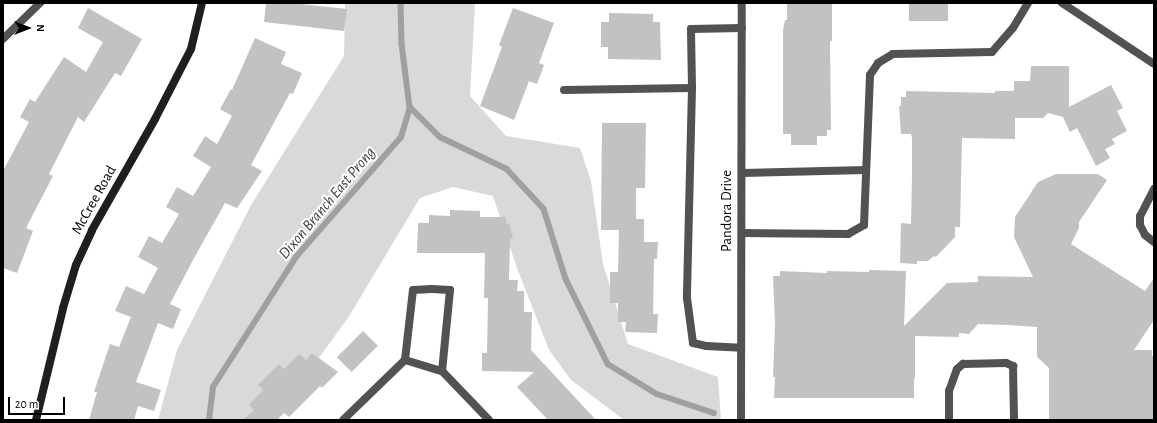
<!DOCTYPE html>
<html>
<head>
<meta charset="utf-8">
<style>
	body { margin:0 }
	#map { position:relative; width:1157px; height:423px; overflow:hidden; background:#fff; font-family:"Alegreya Sans",sans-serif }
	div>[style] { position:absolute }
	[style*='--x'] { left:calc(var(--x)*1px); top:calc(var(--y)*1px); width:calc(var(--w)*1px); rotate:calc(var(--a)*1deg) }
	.green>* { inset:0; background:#d9d9d9 }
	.stream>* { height:5.5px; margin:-2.75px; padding:0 2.75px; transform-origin:2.75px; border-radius:2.75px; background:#a0a0a0 }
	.building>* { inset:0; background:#c2c2c2; transform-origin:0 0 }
	.lane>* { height:8px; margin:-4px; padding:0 4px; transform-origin:4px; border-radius:4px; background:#525252 }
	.street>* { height:8px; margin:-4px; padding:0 4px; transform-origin:4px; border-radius:4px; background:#525252 }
	.secondary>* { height:8px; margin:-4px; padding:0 4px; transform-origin:4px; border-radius:4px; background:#1f1f1f }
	span { translate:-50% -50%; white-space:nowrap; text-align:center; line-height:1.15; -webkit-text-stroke:4px #fff; paint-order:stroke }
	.street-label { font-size:15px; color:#000 }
	.water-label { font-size:16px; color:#414141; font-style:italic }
	.frame { position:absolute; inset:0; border:4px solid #000; pointer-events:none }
	.north { position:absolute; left:8px; top:8px; width:40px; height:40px; -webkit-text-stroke:3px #fff; paint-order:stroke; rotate:90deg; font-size:11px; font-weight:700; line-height:16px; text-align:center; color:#000 }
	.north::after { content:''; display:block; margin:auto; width:14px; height:18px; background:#000; clip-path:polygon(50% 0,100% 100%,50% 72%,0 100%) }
	.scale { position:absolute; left:8px; top:397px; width:57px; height:18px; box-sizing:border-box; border:2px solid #000; border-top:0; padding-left:5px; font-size:12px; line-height:14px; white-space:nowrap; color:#000; -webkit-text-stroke:3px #fff; paint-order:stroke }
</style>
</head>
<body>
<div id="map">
	<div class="green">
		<div style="clip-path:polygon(345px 3px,475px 3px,470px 96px,506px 136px,580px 148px,591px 181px,603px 264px,628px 344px,718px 377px,721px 420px,624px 420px,571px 380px,549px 350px,517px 268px,493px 196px,453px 187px,420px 198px,348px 318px,273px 420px,158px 420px,177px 350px,251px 205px,344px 56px)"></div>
	</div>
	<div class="stream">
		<div style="--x:401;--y:3;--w:41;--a:88.6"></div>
		<div style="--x:402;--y:44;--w:64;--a:82.8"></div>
		<div style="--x:410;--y:107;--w:42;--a:45"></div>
		<div style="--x:440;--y:137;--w:74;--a:25.5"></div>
		<div style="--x:507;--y:169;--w:54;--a:47.2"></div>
		<div style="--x:544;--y:209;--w:73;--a:72.6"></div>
		<div style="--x:566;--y:279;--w:95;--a:63.7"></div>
		<div style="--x:608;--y:364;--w:57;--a:31.5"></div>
		<div style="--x:657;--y:394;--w:60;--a:18.4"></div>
		<div style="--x:209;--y:420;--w:33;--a:-83"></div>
		<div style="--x:213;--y:387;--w:154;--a:-57.4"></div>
		<div style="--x:296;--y:257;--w:159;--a:-48.8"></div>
		<div style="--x:401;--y:137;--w:31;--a:-73"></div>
	</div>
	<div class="building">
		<div style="clip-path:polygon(266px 3px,292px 3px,347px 9px,344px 31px,264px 22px)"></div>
		<div style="clip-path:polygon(787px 3px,832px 3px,832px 41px,830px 41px,831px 130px,827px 130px,827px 136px,817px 136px,817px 145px,791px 145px,791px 134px,783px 134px,783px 30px,785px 20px,787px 20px)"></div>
		<div style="left:909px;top:3px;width:39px;height:18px"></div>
		<div style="clip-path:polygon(88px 8px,142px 39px,121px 76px,115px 73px,84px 122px,78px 117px,49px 174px,53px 176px,26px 228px,33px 231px,17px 273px,3px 268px,3px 171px,29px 122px,20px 117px,30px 99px,35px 102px,64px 57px,86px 72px,103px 42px,78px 28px)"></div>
		<div style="clip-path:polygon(513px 8px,554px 23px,539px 63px,544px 65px,537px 84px,529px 81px,514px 120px,480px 106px,502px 47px,499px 45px)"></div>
		<div style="clip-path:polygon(609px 13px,653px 14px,653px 22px,660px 22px,661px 60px,608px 59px,608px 47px,601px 47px,601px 22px,609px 22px)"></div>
		<div style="clip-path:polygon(255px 38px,286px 52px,281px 64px,302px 73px,293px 94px,290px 93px,251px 165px,262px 171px,237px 208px,225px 203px,193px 260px,170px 304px,181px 309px,173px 329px,158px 323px,136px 382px,161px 390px,154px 411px,138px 406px,134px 420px,89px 420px,97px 392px,94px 392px,110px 344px,119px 347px,131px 317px,115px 311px,126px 286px,144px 294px,158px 268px,138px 257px,149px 236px,162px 243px,179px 214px,166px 207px,177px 187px,193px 196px,211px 167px,193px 156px,205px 136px,217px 144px,232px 116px,220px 109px,231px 89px,232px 90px)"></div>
		<div style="clip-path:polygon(1031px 66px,1069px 66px,1069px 107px,1111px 85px,1123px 108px,1117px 111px,1127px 131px,1112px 139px,1115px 144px,1105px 149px,1110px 158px,1096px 166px,1077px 128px,1070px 132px,1063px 117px,1048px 113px,1043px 118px,1015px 118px,1015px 139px,962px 138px,960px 227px,955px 227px,955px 237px,936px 257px,934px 256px,928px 261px,917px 261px,917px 264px,900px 263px,901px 223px,911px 224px,912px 175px,912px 138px,911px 134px,901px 134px,899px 106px,901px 106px,901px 97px,906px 97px,906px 91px,995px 93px,995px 91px,1014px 91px,1014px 81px,1030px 81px)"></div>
		<div style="clip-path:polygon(602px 123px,646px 123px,645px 188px,636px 188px,636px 219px,644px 219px,644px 242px,658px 242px,657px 259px,654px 259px,653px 314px,658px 314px,657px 333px,625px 332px,626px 322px,618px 322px,618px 303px,610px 303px,610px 272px,618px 272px,619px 230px,601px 230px)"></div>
		<div style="clip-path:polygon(1056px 174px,1098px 174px,1107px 180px,1079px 222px,1079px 228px,1071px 244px,1145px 291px,1154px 278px,1154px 320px,1134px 350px,1152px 350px,1152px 356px,1154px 356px,1154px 420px,1049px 420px,1049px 368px,1037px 357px,1037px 327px,1009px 325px,978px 324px,969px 334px,959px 333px,959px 337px,915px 336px,915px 378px,914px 378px,914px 398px,774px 398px,775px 377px,773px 377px,775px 325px,773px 276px,780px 276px,780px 271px,827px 273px,827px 271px,869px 272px,869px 270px,906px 271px,904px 326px,947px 283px,978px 282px,978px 276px,1033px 277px,1014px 237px,1015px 217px,1038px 182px)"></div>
		<div style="clip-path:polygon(450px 210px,480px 211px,480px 217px,506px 217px,506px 224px,510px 225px,513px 239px,510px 239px,509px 280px,518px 280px,517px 291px,524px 291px,524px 312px,532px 312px,531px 350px,596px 420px,548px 420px,517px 387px,534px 372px,482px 371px,482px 353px,487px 353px,488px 298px,484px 298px,485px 253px,417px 253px,418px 223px,429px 223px,429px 215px,450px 216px)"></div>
		<div style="left:363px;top:331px;width:21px;height:37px;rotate:45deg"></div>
		<div style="clip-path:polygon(312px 353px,338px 372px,322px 388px,320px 386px,289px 417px,284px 413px,277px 420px,243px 420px,254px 410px,249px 405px,263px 390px,258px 385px,279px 364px,284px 369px,299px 354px,306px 360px)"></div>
	</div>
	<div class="lane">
		<div style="--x:3;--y:39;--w:52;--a:-44.2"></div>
		<div style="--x:692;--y:88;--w:210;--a:91.4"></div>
		<div style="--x:687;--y:298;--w:45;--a:82.4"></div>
		<div style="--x:693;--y:343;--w:13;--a:13"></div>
		<div style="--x:706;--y:346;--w:35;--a:3"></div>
		<div style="--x:564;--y:90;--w:128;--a:-0.9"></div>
		<div style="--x:692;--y:88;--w:59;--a:-91"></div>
		<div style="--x:691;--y:29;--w:51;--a:-1.1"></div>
		<div style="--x:742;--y:173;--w:124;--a:-1.4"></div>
		<div style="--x:1154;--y:189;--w:30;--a:117"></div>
		<div style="--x:1140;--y:216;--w:9;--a:90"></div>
		<div style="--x:1140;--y:225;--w:11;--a:63"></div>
		<div style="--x:1145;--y:235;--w:11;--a:38"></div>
		<div style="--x:742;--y:233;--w:106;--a:0.5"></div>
		<div style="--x:848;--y:234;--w:18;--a:-29"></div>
		<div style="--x:864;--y:225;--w:150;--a:-87.7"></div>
		<div style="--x:870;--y:75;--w:14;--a:-56"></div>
		<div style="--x:878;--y:63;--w:17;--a:-31"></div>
		<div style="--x:893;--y:54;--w:99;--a:-1.2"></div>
		<div style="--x:992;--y:52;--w:32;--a:-49"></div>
		<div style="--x:1013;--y:28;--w:29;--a:-59"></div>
		<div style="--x:405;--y:360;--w:39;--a:17"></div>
		<div style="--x:343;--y:420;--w:86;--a:-44.1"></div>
		<div style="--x:405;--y:360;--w:70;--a:-83.5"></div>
		<div style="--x:413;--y:290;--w:19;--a:-3"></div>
		<div style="--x:432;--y:289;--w:18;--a:3"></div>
		<div style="--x:450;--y:290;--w:81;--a:95.6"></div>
		<div style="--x:442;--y:371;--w:68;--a:46.2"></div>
		<div style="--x:949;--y:420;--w:29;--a:-90"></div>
		<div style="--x:949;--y:391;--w:23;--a:-70"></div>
		<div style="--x:957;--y:369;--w:8;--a:-40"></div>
		<div style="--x:963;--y:364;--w:43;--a:-1.3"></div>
		<div style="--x:1006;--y:363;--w:8;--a:23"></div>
		<div style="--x:1013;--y:366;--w:54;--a:88.9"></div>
	</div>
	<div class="street">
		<div style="--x:1062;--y:3;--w:110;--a:33.5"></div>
		<div style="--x:741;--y:420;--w:417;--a:-89.9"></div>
	</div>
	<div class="secondary">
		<div style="--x:36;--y:420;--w:115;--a:-76.4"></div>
		<div style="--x:63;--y:308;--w:45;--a:-73.2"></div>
		<div style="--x:76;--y:265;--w:38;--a:-65"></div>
		<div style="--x:92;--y:230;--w:128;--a:-60.4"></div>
		<div style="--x:155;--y:119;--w:79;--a:-62.8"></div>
		<div style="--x:191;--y:49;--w:47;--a:-76.6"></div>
	</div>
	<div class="street-label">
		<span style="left:94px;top:200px;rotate:-61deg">McCree Road</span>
		<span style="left:727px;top:211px;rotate:-90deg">Pandora Drive</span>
	</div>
	<div class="water-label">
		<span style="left:327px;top:203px;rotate:-50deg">Dixon Branch East Prong</span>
	</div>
	<div class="frame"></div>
	<div class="north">N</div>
	<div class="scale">20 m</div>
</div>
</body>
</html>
